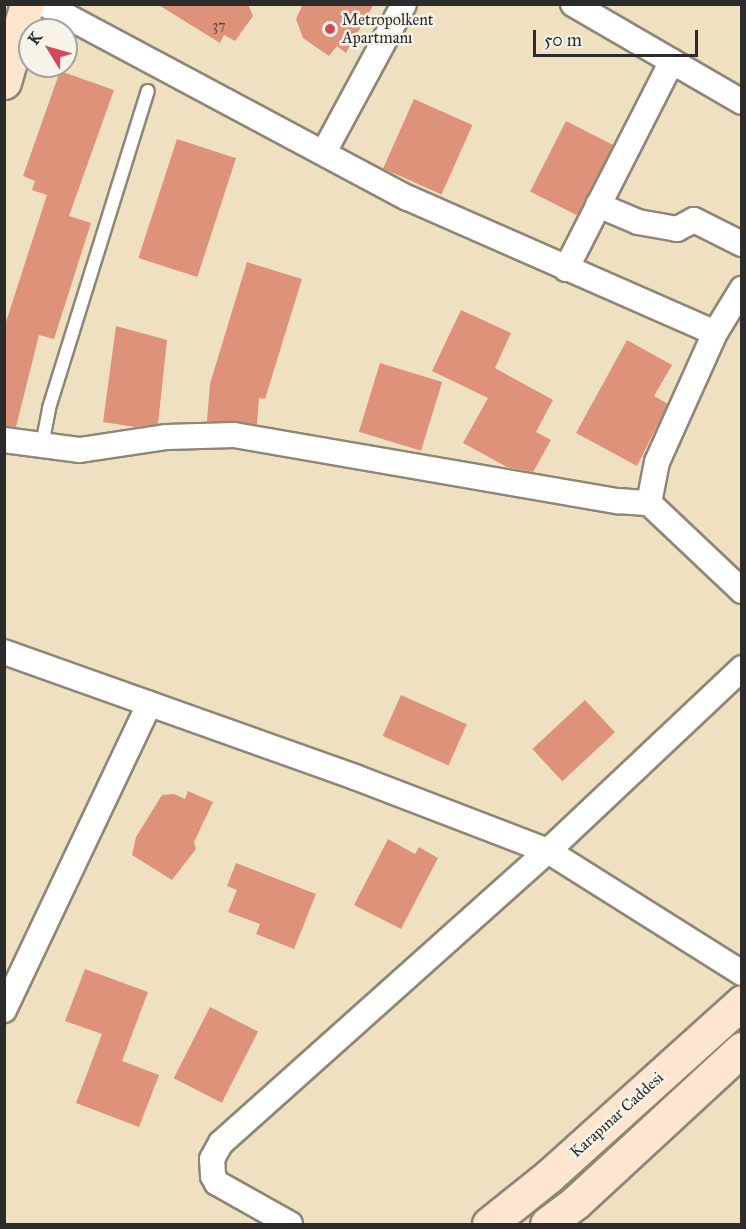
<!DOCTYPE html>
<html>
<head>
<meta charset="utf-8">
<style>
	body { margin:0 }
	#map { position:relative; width:746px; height:1229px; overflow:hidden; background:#f0e0c2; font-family:"IM FELL Great Primer",serif }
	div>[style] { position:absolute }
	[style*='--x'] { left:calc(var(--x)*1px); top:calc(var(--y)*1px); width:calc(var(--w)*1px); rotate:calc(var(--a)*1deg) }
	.building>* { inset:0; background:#de9279; transform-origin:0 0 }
	.roads { filter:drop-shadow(2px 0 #8e8676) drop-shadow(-2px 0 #8e8676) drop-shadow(0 2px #8e8676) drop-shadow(0 -2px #8e8676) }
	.service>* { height:12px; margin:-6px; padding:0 6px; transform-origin:6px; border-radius:6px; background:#fff }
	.minor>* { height:24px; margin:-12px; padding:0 12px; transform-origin:12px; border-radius:12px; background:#fff }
	.secondary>* { height:33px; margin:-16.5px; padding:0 16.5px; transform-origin:16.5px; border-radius:16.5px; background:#fde5d0 }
	.dots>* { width:16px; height:16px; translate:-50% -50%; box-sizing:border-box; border:3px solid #f7f3e8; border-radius:50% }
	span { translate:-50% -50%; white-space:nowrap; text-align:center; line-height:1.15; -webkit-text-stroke:5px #f7f3e8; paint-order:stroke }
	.number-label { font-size:14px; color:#58453e }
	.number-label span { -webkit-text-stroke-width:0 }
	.poi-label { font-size:16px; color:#2b2b2b }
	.left { translate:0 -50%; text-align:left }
	.street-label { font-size:16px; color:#2b2b2b }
	.frame { position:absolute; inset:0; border:6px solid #2b2b2b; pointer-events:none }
	.north { position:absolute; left:18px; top:18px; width:60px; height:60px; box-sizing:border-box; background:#f7f3e8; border:2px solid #a5a39c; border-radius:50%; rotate:307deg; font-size:16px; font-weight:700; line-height:24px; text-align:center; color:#2b2b2b }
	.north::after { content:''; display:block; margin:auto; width:21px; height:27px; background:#d1495b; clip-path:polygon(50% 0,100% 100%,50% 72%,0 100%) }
	.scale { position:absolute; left:533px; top:30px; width:165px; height:27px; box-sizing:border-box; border:3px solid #2b2b2b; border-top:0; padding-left:8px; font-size:18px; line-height:21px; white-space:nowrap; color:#2b2b2b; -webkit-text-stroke:4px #f7f3e8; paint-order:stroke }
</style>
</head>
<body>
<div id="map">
	<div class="building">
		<div style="clip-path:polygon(157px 4px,248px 4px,253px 16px,235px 41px,224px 35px,220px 43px)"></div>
		<div style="clip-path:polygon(303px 4px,374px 4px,346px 53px,337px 46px,329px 56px,303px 38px,296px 19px)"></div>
		<div style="clip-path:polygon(60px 71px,114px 90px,69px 216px,91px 223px,54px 339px,39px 335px,16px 427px,4px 426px,4px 328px,47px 195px,32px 190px,35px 181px,23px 176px)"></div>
		<div style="left:414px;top:99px;width:64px;height:76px;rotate:24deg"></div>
		<div style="left:566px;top:121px;width:53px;height:79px;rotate:27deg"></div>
		<div style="left:177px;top:139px;width:62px;height:125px;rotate:18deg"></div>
		<div style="clip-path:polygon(247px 262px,302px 279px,265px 399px,259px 398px,257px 424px,207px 421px,210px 384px)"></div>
		<div style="clip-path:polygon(461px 310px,511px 333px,495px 368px,553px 400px,536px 432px,551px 440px,533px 472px,507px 467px,463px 443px,488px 398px,432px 371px)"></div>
		<div style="clip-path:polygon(116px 326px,167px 340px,158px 424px,135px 427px,103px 422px)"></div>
		<div style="clip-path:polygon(627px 340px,672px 365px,654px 396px,668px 404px,637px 466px,576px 433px)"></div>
		<div style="left:380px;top:363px;width:65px;height:72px;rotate:17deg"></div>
		<div style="left:401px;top:695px;width:72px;height:45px;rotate:24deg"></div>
		<div style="left:585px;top:700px;width:44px;height:72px;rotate:47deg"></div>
		<div style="clip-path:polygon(188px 791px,213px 802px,194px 842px,196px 849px,172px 880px,132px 855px,136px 837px,162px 795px,174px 794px,185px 799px)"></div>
		<div style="clip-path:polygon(388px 839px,415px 854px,419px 847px,438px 858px,401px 929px,354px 905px)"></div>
		<div style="clip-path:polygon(236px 863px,316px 894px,294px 949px,256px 934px,260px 924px,228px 912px,237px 890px,227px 886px)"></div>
		<div style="clip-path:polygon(85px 969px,148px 992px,122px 1061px,159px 1075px,139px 1127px,76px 1103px,102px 1034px,65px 1021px)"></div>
		<div style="left:210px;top:1007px;width:54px;height:80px;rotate:27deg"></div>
	</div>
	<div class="roads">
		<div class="service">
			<div style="--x:42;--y:445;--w:38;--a:-79"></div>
			<div style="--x:49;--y:408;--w:332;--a:-72.7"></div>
		</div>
		<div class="minor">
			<div style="--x:44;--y:4;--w:412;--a:28.1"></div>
			<div style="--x:408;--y:198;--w:335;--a:23.7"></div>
			<div style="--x:573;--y:4;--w:195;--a:30.1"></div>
			<div style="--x:324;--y:152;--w:168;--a:-61.6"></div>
			<div style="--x:598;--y:205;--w:43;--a:23"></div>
			<div style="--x:638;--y:222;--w:40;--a:10"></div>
			<div style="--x:677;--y:229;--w:19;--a:-28"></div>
			<div style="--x:694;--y:220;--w:54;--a:26.6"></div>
			<div style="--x:566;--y:269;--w:233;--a:-63"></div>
			<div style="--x:4;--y:440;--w:77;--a:7.5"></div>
			<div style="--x:80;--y:450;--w:88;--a:-8.5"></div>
			<div style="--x:167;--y:437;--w:67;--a:-1.7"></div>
			<div style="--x:234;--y:435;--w:390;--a:9.8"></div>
			<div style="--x:618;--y:501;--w:31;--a:4"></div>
			<div style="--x:649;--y:503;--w:128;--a:43.4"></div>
			<div style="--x:649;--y:503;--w:42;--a:-79"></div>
			<div style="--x:657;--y:462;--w:141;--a:-65.8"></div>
			<div style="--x:715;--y:333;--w:52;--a:-58.5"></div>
			<div style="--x:4;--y:652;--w:373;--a:19.6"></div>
			<div style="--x:355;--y:777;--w:207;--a:21"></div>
			<div style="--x:548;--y:851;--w:229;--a:32.2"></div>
			<div style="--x:4;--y:1010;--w:339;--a:-64.6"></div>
			<div style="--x:290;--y:1224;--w:84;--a:-150.7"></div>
			<div style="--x:217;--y:1183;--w:8;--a:-120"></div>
			<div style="--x:213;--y:1176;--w:17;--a:-93"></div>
			<div style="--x:212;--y:1159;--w:18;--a:-61"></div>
			<div style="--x:221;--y:1143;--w:438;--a:-41.8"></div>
			<div style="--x:548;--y:851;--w:267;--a:-43.3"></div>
		</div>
		<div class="secondary">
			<div style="--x:4;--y:82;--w:81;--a:-73.6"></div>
			<div style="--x:489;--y:1224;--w:77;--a:-38.7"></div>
			<div style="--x:549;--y:1176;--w:260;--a:-42"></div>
			<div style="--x:547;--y:1224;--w:36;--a:-37"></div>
			<div style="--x:576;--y:1202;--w:226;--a:-42.7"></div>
		</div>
	</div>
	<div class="dots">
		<div style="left:330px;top:29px;background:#d1495b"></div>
	</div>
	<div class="number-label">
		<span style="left:219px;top:26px">37</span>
	</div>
	<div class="poi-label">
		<span class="left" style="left:342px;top:29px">Metropolkent<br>Apartmanı</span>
	</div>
	<div class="street-label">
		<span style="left:617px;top:1115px;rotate:-42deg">Karapınar Caddesi</span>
	</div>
	<div class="frame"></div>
	<div class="north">K</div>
	<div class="scale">50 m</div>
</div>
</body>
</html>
